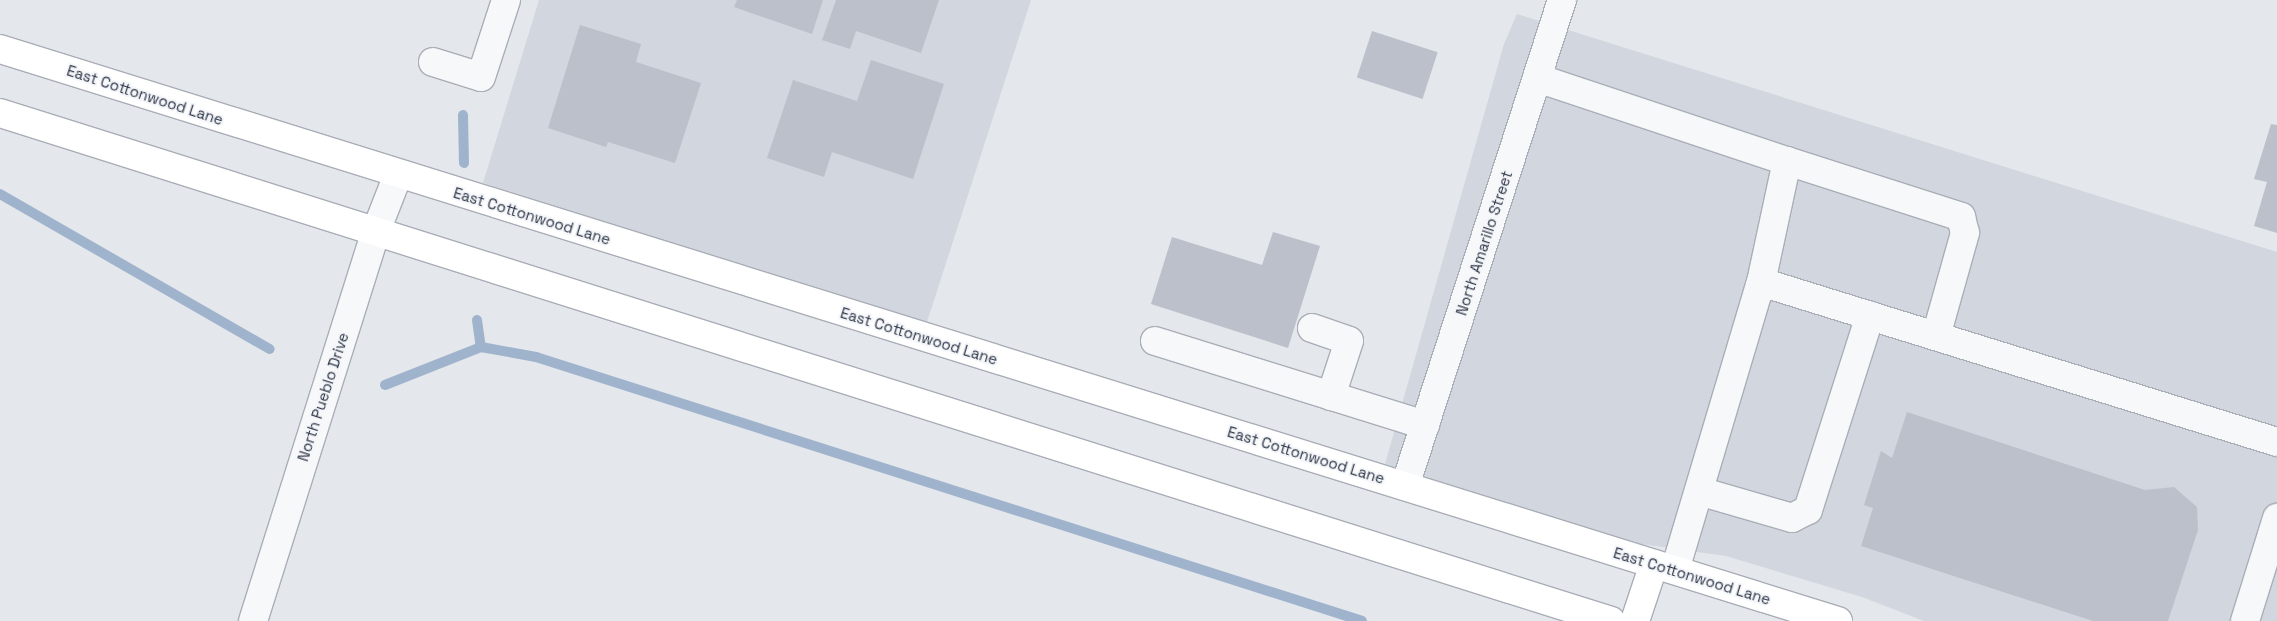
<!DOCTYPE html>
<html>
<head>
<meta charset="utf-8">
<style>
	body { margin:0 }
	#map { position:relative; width:2277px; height:621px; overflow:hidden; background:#e4e7ec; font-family:"Space Grotesk",sans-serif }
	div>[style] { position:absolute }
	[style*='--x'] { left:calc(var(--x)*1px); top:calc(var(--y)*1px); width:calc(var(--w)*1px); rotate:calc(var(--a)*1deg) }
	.built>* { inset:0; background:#d2d6de }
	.stream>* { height:10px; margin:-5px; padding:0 5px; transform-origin:5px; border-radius:5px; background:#9fb4cc }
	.building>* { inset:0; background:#bbc0ca; transform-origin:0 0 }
	.roads { filter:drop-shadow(1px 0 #a9aeb7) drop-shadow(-1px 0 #a9aeb7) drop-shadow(0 1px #a9aeb7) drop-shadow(0 -1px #a9aeb7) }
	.minor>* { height:28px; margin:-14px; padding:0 14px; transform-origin:14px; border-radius:14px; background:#f7f8fa }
	.major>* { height:28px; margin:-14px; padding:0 14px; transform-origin:14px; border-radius:14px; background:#fff }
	span { translate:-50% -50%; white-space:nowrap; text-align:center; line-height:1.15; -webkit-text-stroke:4px #f4f6f9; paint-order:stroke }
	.street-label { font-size:15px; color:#2b3445 }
</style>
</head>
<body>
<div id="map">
	<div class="built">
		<div style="clip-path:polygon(539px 0,1031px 0,926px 325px,483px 183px)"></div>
		<div style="clip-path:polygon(1517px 14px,2277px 252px,2277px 621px,1924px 621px,1862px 597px,1726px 556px,1620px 541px,1385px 464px,1504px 44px)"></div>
	</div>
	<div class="stream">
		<div style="--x:463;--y:115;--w:48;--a:88.8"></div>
		<div style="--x:0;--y:194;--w:311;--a:29.9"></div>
		<div style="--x:477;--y:320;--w:27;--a:82"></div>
		<div style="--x:385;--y:385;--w:103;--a:-21.6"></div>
		<div style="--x:481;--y:347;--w:56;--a:10.3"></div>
		<div style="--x:536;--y:357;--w:867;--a:17.72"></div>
	</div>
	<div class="building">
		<div style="clip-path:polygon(737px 0,823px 0,812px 34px,734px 7px)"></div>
		<div style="clip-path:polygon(836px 0,939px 0,921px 53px,856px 31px,850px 49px,822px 40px)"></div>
		<div style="clip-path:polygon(580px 25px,641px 44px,636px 62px,701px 83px,675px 163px,608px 142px,606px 147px,548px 128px)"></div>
		<div style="left:1372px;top:31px;width:69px;height:49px;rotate:18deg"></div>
		<div style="clip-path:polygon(871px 60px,944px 84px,913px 179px,832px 152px,824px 177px,767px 158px,793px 80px,857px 101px)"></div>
		<div style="clip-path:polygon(2271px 124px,2277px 125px,2277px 233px,2254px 226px,2267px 182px,2254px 179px)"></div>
		<div style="clip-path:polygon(1273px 232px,1320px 246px,1288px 348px,1151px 304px,1172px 237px,1262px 265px)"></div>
		<div style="clip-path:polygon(1907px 412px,2145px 490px,2174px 487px,2197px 507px,2198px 530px,2168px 621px,2093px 621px,1861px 546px,1873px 508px,1864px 505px,1881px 451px,1892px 458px)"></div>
	</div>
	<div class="roads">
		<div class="minor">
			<div style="--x:433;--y:62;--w:50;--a:17.4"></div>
			<div style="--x:481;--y:77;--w:81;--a:-72"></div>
			<div style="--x:1537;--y:78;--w:263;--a:18.4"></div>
			<div style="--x:1787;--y:161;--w:124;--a:102.1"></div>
			<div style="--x:1761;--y:282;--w:540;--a:17.23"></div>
			<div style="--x:1787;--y:161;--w:183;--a:17.8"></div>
			<div style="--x:1961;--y:217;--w:16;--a:76"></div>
			<div style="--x:1965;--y:233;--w:107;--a:105.7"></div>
			<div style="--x:1312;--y:328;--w:39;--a:19"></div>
			<div style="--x:1349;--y:341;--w:58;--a:108.1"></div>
			<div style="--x:1155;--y:341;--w:283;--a:17.3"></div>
			<div style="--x:1405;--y:486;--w:511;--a:-72.1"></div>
			<div style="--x:1699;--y:491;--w:97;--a:16.2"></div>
			<div style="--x:1792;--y:518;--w:18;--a:-27"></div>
			<div style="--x:1808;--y:510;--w:204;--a:-72.3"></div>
			<div style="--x:1675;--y:570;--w:301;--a:-73.4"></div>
			<div style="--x:253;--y:621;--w:409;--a:-72.5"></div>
			<div style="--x:376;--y:231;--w:60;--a:-68.6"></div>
			<div style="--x:2245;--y:621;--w:108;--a:-72.7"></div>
		</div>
		<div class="major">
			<div style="--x:0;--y:49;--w:1925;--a:17.29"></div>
			<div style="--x:0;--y:113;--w:1689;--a:17.5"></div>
			<div style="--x:1635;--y:621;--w:60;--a:-71.6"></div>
		</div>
	</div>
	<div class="street-label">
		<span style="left:145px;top:95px;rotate:18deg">East Cottonwood Lane</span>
		<span style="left:532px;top:216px;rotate:17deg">East Cottonwood Lane</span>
		<span style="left:1484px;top:243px;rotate:-72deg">North Amarillo Street</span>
		<span style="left:919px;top:336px;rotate:17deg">East Cottonwood Lane</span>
		<span style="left:323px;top:397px;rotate:-72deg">North Pueblo Drive</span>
		<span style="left:1306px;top:455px;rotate:17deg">East Cottonwood Lane</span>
		<span style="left:1692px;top:576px;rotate:17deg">East Cottonwood Lane</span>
	</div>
</div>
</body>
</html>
